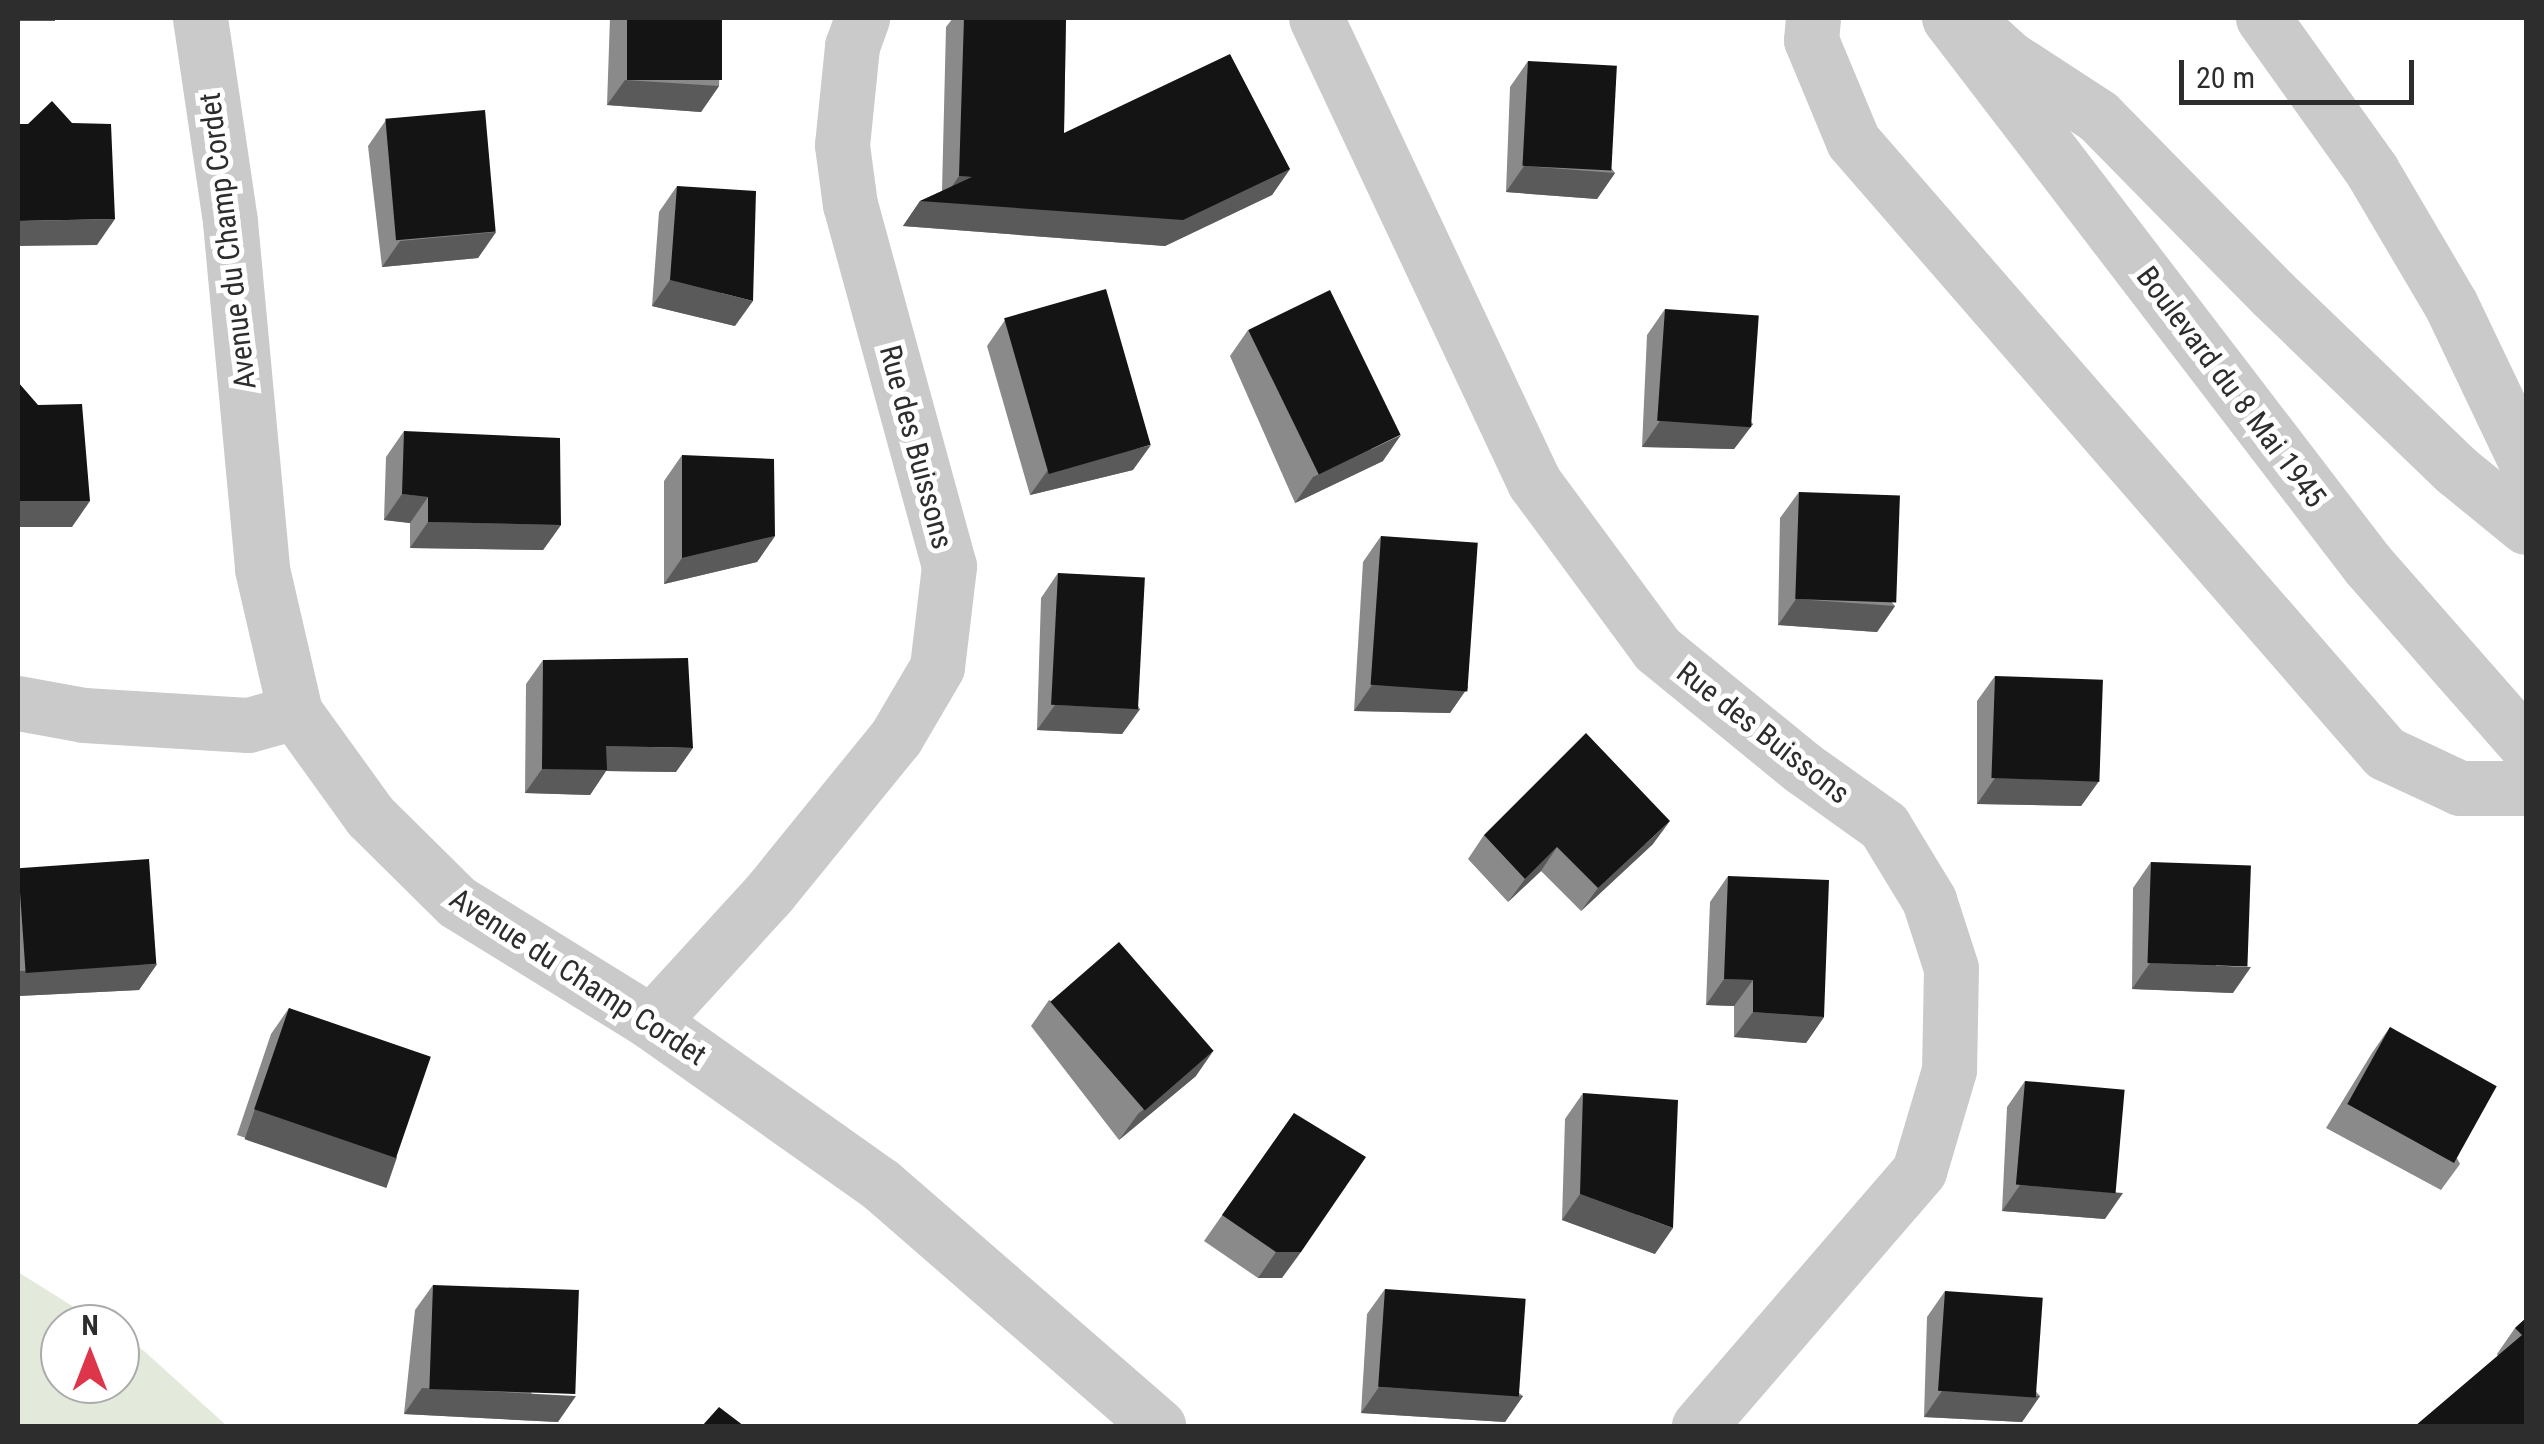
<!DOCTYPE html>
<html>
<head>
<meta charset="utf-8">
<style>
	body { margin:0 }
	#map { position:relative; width:2544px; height:1444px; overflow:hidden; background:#fff; font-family:"Roboto Condensed",sans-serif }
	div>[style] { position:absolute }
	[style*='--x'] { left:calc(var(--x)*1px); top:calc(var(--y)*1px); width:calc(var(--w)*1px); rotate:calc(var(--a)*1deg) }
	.green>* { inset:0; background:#e4eadb }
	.minor>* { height:55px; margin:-27.5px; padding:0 27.5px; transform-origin:27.5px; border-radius:27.5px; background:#cacaca }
	.tertiary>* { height:55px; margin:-27.5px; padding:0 27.5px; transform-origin:27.5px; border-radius:27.5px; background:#cacaca }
	.wall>* { inset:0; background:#8a8a8a }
	.shaded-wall>* { inset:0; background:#5a5a5a; transform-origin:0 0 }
	.building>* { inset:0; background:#141414; transform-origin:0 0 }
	span { translate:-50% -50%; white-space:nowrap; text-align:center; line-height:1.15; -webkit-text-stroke:10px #fff; paint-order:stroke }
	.street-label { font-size:30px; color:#2d2d2d }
	.frame { position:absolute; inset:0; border:20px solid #2d2d2d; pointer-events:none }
	.north { position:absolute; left:40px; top:1304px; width:100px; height:100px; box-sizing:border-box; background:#fff; border:2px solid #ababab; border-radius:50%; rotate:0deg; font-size:28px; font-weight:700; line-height:40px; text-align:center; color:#2d2d2d }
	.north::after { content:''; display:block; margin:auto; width:35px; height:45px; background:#dd364b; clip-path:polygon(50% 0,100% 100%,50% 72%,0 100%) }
	.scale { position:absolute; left:2179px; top:60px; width:235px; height:45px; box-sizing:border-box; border:5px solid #2d2d2d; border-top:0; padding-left:12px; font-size:30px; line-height:35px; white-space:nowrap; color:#2d2d2d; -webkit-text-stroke:8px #fff; paint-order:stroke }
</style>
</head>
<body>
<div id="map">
	<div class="green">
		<div style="clip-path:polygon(18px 1272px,101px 1324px,60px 1324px,60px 1384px,120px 1384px,120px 1336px,143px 1350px,227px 1426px,18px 1426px)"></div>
	</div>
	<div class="minor">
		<div style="--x:200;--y:18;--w:206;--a:81.6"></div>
		<div style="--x:230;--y:222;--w:348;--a:84.7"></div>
		<div style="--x:262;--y:569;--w:147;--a:77"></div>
		<div style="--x:295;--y:712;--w:128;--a:54.2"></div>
		<div style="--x:370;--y:816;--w:122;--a:44.7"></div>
		<div style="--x:457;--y:902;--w:228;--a:31.7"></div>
		<div style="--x:651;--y:1022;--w:281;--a:35.3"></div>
		<div style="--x:880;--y:1184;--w:369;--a:41"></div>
		<div style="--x:1316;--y:18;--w:513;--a:64.83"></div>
		<div style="--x:1534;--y:482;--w:207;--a:53.6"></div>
		<div style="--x:1657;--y:649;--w:188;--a:39.2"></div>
		<div style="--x:1803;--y:768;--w:100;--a:35.6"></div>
		<div style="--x:1884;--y:826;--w:87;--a:58.7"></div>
		<div style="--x:1929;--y:900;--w:71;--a:72.1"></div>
		<div style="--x:1951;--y:968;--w:102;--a:91.1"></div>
		<div style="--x:1949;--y:1070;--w:105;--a:106.5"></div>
		<div style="--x:1919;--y:1171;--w:337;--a:130.8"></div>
		<div style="--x:18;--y:703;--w:67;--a:10.3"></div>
		<div style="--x:84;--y:715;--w:164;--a:3.5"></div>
		<div style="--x:248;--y:725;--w:49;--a:-15.5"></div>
		<div style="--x:651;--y:1022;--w:176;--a:-47.5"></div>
		<div style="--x:770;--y:892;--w:200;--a:-50.9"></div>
		<div style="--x:896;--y:737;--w:81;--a:-59.6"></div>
		<div style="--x:937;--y:667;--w:102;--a:-83.2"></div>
		<div style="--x:949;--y:566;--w:374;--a:-105.3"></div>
		<div style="--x:850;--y:205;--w:61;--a:-97.6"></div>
		<div style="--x:842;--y:145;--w:100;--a:-84.2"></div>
		<div style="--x:852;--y:46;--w:30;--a:-70"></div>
	</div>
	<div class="tertiary">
		<div style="--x:1813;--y:18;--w:22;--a:95"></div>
		<div style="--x:1811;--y:40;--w:109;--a:67.4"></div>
		<div style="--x:1853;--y:141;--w:811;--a:49"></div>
		<div style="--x:2385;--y:753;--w:83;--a:25"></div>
		<div style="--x:2460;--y:788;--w:66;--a:0"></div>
		<div style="--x:1949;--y:18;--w:689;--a:52.55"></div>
		<div style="--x:2368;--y:565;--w:240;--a:48.7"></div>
		<div style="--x:2263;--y:18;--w:188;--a:54.5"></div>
		<div style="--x:2372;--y:171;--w:156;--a:59.5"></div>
		<div style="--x:2451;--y:305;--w:174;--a:64.5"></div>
		<div style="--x:1989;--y:40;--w:27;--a:42"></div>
		<div style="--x:2009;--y:58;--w:106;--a:33.1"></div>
		<div style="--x:2098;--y:116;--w:250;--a:45.5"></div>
		<div style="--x:2273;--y:294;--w:254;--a:43.9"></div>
		<div style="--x:2456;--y:470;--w:90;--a:39.2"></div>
	</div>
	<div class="wall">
		<div style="clip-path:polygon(610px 18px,722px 18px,719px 86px,701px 112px,607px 105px)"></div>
		<div style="clip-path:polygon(953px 18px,1066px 18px,1064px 133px,1290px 169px,1272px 195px,1165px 246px,903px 226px,920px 201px,942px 191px,946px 27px)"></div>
		<div style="clip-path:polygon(1528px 61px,1615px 173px,1597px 199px,1506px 192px,1510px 87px)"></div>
		<div style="clip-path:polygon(386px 120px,496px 232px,478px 258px,382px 267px,368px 146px)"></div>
		<div style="clip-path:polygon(677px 186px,735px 326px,652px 306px,659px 212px)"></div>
		<div style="clip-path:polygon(1665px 309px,1753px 424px,1734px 449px,1642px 447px,1647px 335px)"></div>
		<div style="clip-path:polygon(1005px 320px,1133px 470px,1030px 495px,987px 346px)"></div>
		<div style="clip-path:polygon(1248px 330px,1383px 461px,1295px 503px,1230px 356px)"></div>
		<div style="clip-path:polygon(404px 431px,561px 525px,543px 550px,410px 548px,410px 523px,384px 520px,386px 457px)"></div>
		<div style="clip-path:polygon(682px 455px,775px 536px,757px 562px,664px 584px,664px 481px)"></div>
		<div style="clip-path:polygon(1799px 492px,1895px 606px,1877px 632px,1778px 625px,1780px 518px)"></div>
		<div style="clip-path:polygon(1381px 536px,1468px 687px,1450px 713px,1354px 711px,1363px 562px)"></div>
		<div style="clip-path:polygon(1058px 573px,1140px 709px,1122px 734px,1037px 730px,1041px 598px)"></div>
		<div style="clip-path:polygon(543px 660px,676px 772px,606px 771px,590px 795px,525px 793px,526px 684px)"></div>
		<div style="clip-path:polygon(1995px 676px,2099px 781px,2081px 806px,1977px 804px,1977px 701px)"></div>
		<div style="clip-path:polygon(1484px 835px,1653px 844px,1581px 911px,1541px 871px,1508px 902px,1468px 859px)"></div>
		<div style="clip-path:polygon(2151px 862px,2233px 993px,2132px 989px,2133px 888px)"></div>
		<div style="clip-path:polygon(18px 868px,157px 964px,139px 990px,18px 996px)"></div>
		<div style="clip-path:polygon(1728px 876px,1824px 1017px,1806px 1043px,1734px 1037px,1734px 1006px,1706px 1005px,1710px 902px)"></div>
		<div style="clip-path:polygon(1049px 1000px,1196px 1076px,1119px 1140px,1031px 1026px)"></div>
		<div style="clip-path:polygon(289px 1008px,397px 1157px,379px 1183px,237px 1135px,271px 1034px)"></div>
		<div style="clip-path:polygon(2390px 1027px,2460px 1164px,2441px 1190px,2326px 1128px,2372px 1053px)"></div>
		<div style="clip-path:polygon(2025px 1081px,2105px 1219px,2002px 1211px,2007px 1107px)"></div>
		<div style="clip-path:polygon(1583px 1093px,1655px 1254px,1562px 1220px,1565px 1119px)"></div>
		<div style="clip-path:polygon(1294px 1113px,1282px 1278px,1258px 1278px,1204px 1241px)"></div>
		<div style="clip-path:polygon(433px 1285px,558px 1422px,404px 1414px,415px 1310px)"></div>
		<div style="clip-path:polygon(1385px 1289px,1523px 1396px,1505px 1422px,1361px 1413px,1367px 1314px)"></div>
		<div style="clip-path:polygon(1945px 1291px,2040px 1396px,2022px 1422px,1924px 1417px,1927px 1317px)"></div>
		<div style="clip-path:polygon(2526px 1318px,2526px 1426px,2497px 1354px,2515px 1328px)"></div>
	</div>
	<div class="shaded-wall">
		<div style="left:18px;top:18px;width:37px;height:3px"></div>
		<div style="clip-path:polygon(625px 80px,719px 86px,701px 112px,607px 105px)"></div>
		<div style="clip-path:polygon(1524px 166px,1615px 173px,1597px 199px,1506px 192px)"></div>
		<div style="clip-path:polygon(1290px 169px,1272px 195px,1165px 246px,903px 226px,920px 201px)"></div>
		<div style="clip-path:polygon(959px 176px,972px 177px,942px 201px)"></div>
		<div style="clip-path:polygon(115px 219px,97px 245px,18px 246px,18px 221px)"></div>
		<div style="clip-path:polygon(496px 232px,478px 258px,382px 267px,400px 241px)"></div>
		<div style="clip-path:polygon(670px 280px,753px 301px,735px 326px,652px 306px)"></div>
		<div style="clip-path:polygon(1660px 421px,1753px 424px,1734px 449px,1642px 447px)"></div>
		<div style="clip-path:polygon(1401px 435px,1383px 461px,1295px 503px,1313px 477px)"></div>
		<div style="clip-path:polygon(1151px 445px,1133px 470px,1030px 495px,1048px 470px)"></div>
		<div style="clip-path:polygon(402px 494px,428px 497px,410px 523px,384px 520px)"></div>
		<div style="clip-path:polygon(18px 501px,90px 501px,72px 527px,18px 527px)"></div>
		<div style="clip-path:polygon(428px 522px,561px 525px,543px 550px,410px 548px)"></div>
		<div style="clip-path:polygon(775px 536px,757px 562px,664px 584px,682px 558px)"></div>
		<div style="clip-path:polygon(1796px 599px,1895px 606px,1877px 632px,1778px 625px)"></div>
		<div style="clip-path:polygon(1372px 685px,1468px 687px,1450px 713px,1354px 711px)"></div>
		<div style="clip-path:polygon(1055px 705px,1140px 709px,1122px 734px,1037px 730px)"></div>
		<div style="clip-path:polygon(606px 746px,693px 748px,676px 772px,606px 771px,590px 795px,525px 793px,542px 769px)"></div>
		<div style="clip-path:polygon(1995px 778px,2099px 781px,2081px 806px,1977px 804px)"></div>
		<div style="clip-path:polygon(1670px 821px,1653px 844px,1581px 911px,1598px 888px)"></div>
		<div style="clip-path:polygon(1557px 847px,1541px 871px,1508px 902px,1525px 879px)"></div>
		<div style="clip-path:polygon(2150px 963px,2251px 967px,2233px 993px,2132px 989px)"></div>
		<div style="clip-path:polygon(157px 964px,139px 990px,18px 996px,18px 975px,20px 971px)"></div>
		<div style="clip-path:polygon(1724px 979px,1753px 980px,1734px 1006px,1706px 1005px)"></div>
		<div style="clip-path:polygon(1753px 1012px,1824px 1017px,1806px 1043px,1734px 1037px)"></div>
		<div style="clip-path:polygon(1214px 1050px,1196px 1076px,1119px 1140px,1138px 1114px)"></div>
		<div style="left:255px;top:1109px;width:150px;height:32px;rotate:19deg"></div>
		<div style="clip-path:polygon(2020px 1185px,2123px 1193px,2105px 1219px,2002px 1211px)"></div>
		<div style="clip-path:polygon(1580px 1194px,1673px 1228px,1655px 1254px,1562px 1220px)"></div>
		<div style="clip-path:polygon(1276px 1252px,1301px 1252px,1282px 1278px,1258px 1278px)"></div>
		<div style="clip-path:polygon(1379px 1387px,1523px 1396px,1505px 1422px,1361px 1413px)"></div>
		<div style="clip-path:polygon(422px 1388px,576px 1396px,558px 1422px,404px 1414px)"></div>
		<div style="clip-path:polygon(1942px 1391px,2040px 1396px,2022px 1422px,1924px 1417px)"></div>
	</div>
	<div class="building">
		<div style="left:627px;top:18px;width:95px;height:62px"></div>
		<div style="clip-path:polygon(964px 18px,1066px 18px,1064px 133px,1230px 54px,1290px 169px,1183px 220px,920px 201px,972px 177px,959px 176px)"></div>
		<div style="left:1528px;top:61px;width:89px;height:105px;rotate:3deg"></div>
		<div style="clip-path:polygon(52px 101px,72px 123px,111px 124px,115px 219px,18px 221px,18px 124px,28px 124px)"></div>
		<div style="left:485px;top:110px;width:122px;height:100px;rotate:85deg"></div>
		<div style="clip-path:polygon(677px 186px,756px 191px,753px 301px,670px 280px)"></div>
		<div style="left:1106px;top:289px;width:162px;height:106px;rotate:74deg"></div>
		<div style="left:1330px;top:290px;width:161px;height:91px;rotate:64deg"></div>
		<div style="left:1665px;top:309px;width:94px;height:112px;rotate:4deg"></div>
		<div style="clip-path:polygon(18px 382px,38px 405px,82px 404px,90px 501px,18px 501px)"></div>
		<div style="clip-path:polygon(404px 431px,560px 438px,561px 525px,428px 522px,428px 497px,402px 494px)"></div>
		<div style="clip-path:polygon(682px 455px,774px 459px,775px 536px,682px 558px)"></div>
		<div style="left:1799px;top:492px;width:101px;height:107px;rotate:2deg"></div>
		<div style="left:1381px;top:536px;width:97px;height:149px;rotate:4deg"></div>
		<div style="left:1058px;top:573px;width:87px;height:132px;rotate:3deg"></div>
		<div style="clip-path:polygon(688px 658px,693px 748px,606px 746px,607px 770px,542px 769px,543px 660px)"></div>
		<div style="left:1995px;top:676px;width:108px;height:102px;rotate:2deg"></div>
		<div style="clip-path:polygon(1586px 733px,1670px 821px,1598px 888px,1557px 847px,1525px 879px,1484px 835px)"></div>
		<div style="left:149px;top:859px;width:105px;height:131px;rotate:86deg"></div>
		<div style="left:2151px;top:862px;width:100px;height:101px;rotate:2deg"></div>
		<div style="clip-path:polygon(1728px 876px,1829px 880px,1824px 1017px,1753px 1012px,1753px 980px,1724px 979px)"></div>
		<div style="left:1119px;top:942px;width:144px;height:91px;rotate:49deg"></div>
		<div style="left:289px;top:1008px;width:150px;height:107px;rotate:19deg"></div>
		<div style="left:2390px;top:1027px;width:122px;height:88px;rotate:29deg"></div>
		<div style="left:2025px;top:1081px;width:100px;height:104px;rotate:5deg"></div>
		<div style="clip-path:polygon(1583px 1093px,1678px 1100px,1673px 1228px,1580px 1194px)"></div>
		<div style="clip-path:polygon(1294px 1113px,1366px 1157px,1301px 1252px,1276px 1252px,1222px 1215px)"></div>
		<div style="left:433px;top:1285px;width:146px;height:104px;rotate:2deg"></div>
		<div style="left:1385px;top:1289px;width:141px;height:98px;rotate:4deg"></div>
		<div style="left:1945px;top:1291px;width:98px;height:100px;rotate:4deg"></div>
		<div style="clip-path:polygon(2526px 1318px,2526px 1426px,2415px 1426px,2522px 1335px,2515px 1328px)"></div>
		<div style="clip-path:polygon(719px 1407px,744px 1426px,702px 1426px)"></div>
	</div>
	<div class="street-label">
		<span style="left:228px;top:241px;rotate:-97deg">Avenue du Champ Cordet</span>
		<span style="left:2231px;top:387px;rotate:53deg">Boulevard du 8 Mai 1945</span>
		<span style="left:916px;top:447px;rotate:75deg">Rue des Buissons</span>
		<span style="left:1763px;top:733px;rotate:38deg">Rue des Buissons</span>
		<span style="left:578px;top:977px;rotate:33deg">Avenue du Champ Cordet</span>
	</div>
	<div class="frame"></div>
	<div class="north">N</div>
	<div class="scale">20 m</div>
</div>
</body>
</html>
